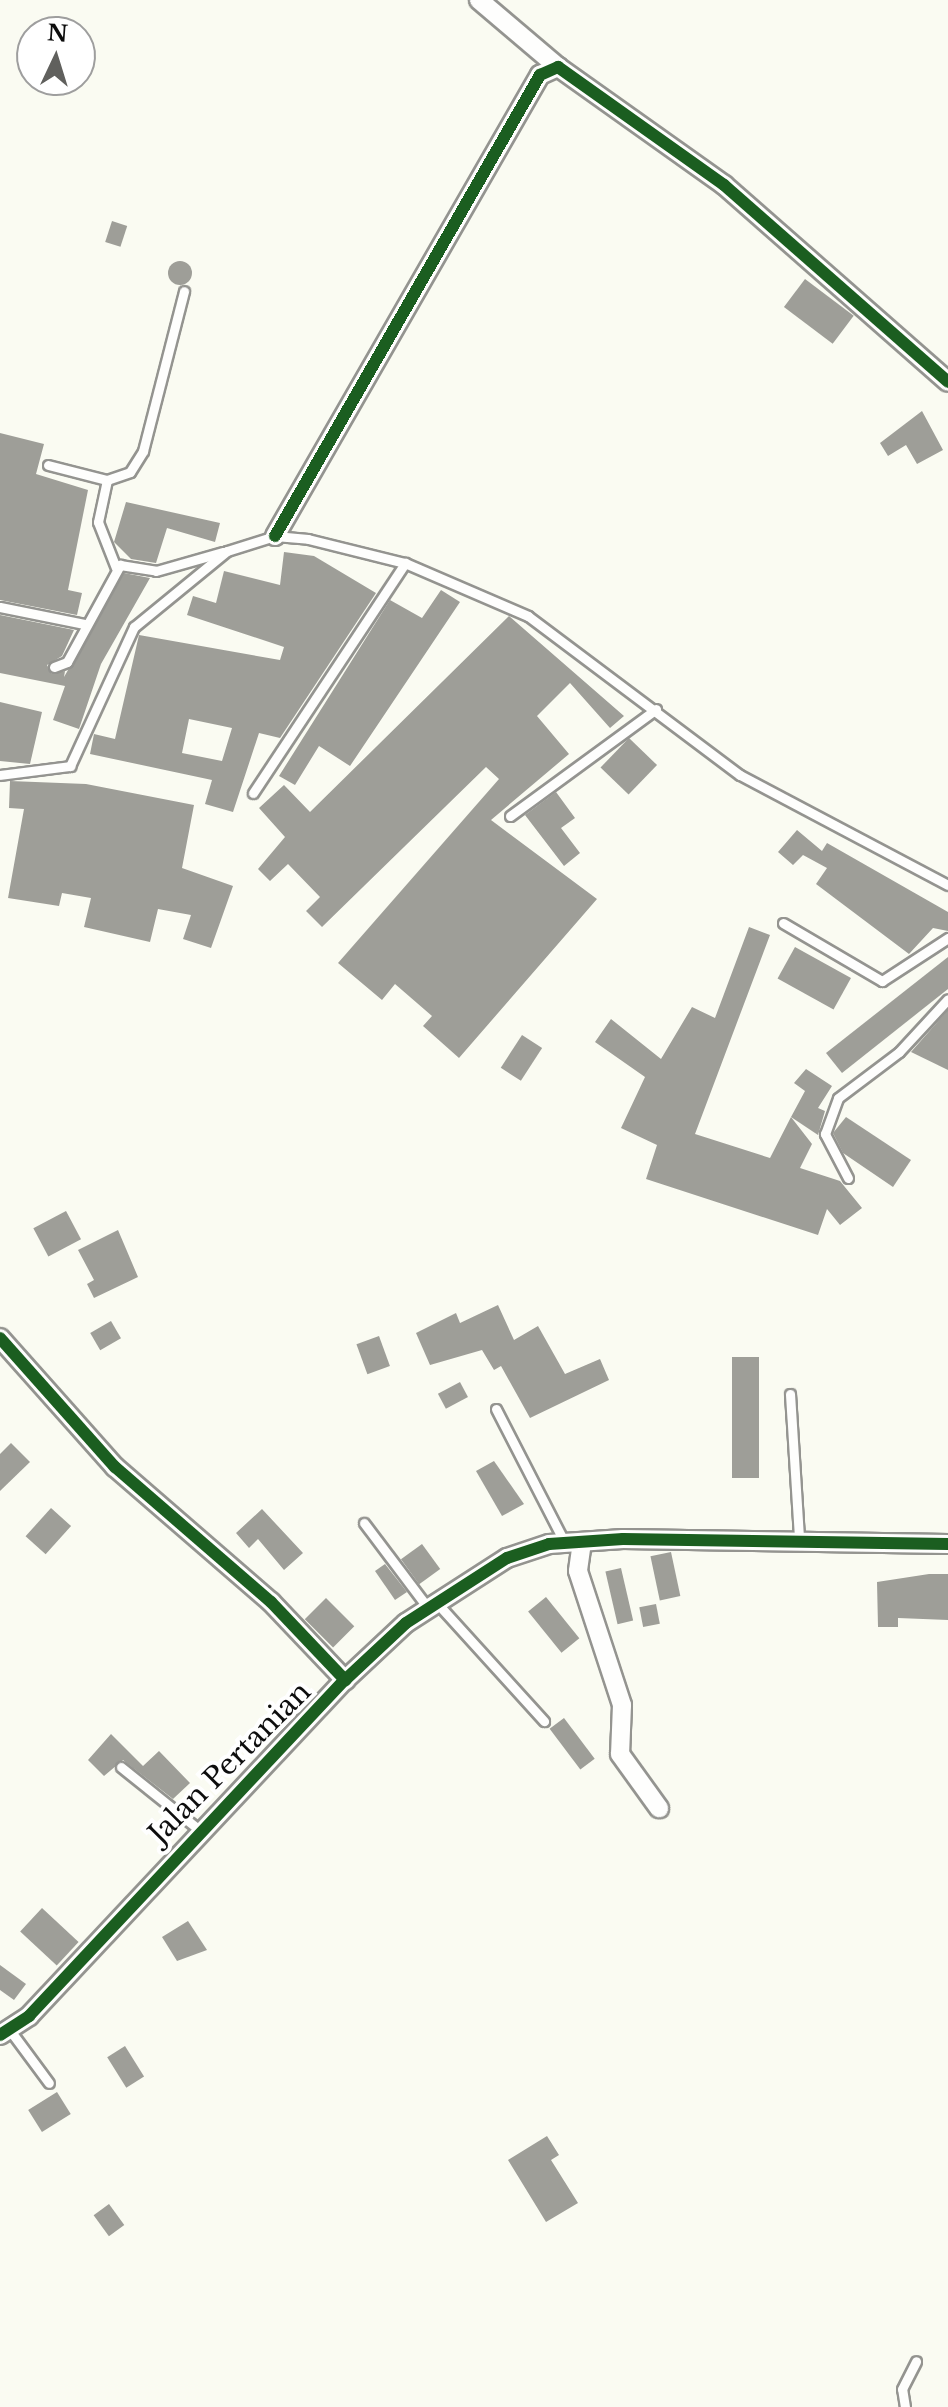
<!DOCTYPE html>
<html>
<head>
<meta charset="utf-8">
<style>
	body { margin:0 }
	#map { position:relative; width:948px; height:2407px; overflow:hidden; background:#fafbf2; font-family:"Libre Baskerville",serif }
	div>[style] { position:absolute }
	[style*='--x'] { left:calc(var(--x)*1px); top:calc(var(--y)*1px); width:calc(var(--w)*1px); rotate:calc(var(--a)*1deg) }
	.building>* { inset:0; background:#9e9e98; transform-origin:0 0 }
	.round { border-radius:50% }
	.roads { filter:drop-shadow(2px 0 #949490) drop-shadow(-2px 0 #949490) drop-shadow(0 2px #949490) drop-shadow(0 -2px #949490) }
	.lane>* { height:9px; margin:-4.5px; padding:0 4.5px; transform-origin:4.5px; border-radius:4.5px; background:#fefefd }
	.street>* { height:18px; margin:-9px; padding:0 9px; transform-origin:9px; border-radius:9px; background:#fefefd }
	.cycleway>* { height:12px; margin:-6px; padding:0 6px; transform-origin:6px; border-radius:6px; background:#1b5e20 }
	span { translate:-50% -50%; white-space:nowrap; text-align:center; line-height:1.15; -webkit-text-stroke:8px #fff; paint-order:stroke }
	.street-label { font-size:28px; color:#0d0d0d }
	.north { position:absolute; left:16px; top:16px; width:80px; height:80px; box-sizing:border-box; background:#fff; border:2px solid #9e9e9e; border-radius:50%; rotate:4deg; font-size:22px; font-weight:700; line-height:32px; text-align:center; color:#0d0d0d }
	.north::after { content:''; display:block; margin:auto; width:28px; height:36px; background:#60605d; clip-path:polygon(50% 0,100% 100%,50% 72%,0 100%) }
</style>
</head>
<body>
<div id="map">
	<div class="building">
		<div style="left:112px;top:221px;width:16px;height:22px;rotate:18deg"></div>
		<div class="round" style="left:168px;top:261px;width:24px;height:24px"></div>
		<div style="left:805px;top:279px;width:61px;height:35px;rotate:37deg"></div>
		<div style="clip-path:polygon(922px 411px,943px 450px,917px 464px,906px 445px,888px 456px,880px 443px)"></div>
		<div style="clip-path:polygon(0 433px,44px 444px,36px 474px,88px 490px,68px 590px,82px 593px,77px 615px,0 600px)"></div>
		<div style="clip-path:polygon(126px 502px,220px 523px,215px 542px,167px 528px,156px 563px,131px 559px,114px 542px)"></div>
		<div style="clip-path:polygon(evenodd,284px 552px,314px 556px,376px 593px,280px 738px,259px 733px,233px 812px,205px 804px,212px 780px,90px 754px,94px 734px,115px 739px,139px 635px,280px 660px,284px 647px,187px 615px,193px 596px,216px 603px,224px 571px,280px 585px,284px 552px,189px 719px,232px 728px,222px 761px,182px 753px,189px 719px)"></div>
		<div style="clip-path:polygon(124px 573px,150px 578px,101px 664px,79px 729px,53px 720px,65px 686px,0 673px,0 615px,74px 630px,62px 656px,47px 665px,52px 674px,65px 671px,64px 677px)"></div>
		<div style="clip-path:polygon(441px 590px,460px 602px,350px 766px,319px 746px,295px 785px,279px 776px,390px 600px,422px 618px)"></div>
		<div style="clip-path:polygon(509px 616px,624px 716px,610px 728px,570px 683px,537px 716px,569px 754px,491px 820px,597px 899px,459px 1058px,423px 1026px,432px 1016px,395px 984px,382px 1000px,338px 963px,499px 779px,486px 767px,322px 927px,306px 911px,320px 897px,288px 864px,270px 881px,258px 869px,285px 837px,259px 808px,284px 785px,310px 812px)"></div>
		<div style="clip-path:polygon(0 702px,42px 712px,30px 764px,0 761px)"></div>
		<div style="left:629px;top:738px;width:39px;height:41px;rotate:44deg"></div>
		<div style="clip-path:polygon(10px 781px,86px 784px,194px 805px,182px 868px,233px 886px,211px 948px,183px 939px,191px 915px,158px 909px,150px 942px,84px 927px,91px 898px,62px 893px,59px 906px,8px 898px,24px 809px,9px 808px)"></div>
		<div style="clip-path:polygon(556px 792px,575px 818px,561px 828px,580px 853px,564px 866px,525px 815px)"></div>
		<div style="clip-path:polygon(797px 830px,822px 851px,827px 843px,948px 912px,948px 931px,933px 928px,909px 954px,816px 884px,827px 868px,803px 855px,793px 865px,778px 852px)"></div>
		<div style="clip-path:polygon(749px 927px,770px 935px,695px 1134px,770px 1158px,791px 1117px,812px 1144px,800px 1168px,840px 1181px,862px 1208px,840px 1225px,827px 1209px,818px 1235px,646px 1179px,657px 1145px,621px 1128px,645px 1077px,595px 1042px,611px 1019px,661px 1059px,692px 1007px,715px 1018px)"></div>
		<div style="left:795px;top:947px;width:64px;height:36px;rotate:29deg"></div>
		<div style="clip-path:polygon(948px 957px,948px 989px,842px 1073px,826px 1053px)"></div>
		<div style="clip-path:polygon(948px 1010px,948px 1070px,911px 1052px)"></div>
		<div style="left:522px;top:1035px;width:24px;height:39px;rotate:33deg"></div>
		<div style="clip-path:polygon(806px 1069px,832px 1086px,818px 1108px,825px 1111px,818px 1135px,791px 1117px,805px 1091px,794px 1083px)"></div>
		<div style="clip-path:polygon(846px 1117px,911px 1160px,893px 1187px,843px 1153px,833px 1133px)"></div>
		<div style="left:66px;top:1211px;width:32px;height:37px;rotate:62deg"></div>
		<div style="clip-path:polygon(118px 1230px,138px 1277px,94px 1298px,87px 1284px,94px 1280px,78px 1250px)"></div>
		<div style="clip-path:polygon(498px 1305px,514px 1340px,538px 1326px,565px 1374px,600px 1359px,609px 1380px,530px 1418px,501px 1366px,494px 1370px,482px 1350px,430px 1365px,416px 1333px,456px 1313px,460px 1323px)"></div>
		<div style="left:111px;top:1321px;width:20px;height:24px;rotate:60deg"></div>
		<div style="left:379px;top:1336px;width:32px;height:24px;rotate:70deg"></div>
		<div style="left:732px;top:1357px;width:27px;height:121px"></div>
		<div style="left:460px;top:1382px;width:17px;height:25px;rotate:62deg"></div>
		<div style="clip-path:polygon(11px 1443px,30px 1462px,0 1491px,0 1454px)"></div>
		<div style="clip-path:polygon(494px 1461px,524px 1504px,502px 1516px,476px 1471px)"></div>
		<div style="left:51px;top:1508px;width:27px;height:38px;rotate:42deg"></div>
		<div style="clip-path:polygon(262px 1509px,303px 1553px,284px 1570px,258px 1539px,249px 1548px,236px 1533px)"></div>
		<div style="left:422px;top:1544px;width:31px;height:26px;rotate:54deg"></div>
		<div style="left:671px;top:1552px;width:45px;height:21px;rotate:78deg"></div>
		<div style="clip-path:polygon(385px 1564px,407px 1592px,395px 1600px,375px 1571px)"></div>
		<div style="left:621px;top:1568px;width:54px;height:16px;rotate:77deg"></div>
		<div style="clip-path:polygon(929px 1574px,948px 1574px,948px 1620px,898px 1618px,898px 1627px,878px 1627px,877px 1582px)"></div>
		<div style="left:546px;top:1597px;width:53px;height:23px;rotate:51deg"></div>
		<div style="left:326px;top:1598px;width:40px;height:30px;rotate:45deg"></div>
		<div style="left:656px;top:1604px;width:20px;height:17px;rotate:79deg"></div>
		<div style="left:564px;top:1718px;width:51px;height:18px;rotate:53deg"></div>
		<div style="clip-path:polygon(111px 1734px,143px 1766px,159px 1751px,190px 1783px,173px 1799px,123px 1760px,104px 1776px,88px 1760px)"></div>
		<div style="left:42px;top:1908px;width:50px;height:32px;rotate:43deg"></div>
		<div style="clip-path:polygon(188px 1921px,207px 1950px,177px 1961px,162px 1937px)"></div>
		<div style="clip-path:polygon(0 1965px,26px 1984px,14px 2000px,0 1990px)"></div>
		<div style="left:125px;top:2046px;width:36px;height:21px;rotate:58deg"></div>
		<div style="left:57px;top:2092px;width:26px;height:34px;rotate:58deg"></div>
		<div style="clip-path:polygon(547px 2136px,559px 2155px,551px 2160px,578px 2203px,546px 2222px,508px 2160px)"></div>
		<div style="left:109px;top:2204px;width:26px;height:19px;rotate:54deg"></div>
	</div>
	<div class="roads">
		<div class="lane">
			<div style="--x:48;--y:465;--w:61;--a:14.3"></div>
			<div style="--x:107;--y:480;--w:24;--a:-19"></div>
			<div style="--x:130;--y:472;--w:25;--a:-58"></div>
			<div style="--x:143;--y:451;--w:165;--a:-75.6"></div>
			<div style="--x:107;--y:480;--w:43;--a:102.1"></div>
			<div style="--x:98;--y:522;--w:49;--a:68.6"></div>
			<div style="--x:0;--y:607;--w:86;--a:11.4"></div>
			<div style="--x:54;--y:667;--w:14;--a:-21"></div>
			<div style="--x:67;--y:662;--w:111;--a:-61.3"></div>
			<div style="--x:120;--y:565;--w:36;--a:9"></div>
			<div style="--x:156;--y:571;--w:70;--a:-15.8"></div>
			<div style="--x:0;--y:775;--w:71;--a:-7.3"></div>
			<div style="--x:70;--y:766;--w:153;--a:-65.3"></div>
			<div style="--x:134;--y:627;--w:120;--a:-39.3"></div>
			<div style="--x:227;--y:551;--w:50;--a:-17.4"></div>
			<div style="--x:275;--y:536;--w:33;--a:5"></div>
			<div style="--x:308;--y:539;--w:100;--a:13.9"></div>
			<div style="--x:405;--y:563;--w:134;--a:23.3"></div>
			<div style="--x:528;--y:616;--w:265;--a:36.9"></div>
			<div style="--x:740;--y:775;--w:235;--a:27.9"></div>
			<div style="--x:253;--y:793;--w:276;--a:-56.5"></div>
			<div style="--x:510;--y:816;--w:181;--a:-36.2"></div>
			<div style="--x:783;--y:923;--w:115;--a:30.4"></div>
			<div style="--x:882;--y:981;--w:79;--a:-33.1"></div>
			<div style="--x:848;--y:1178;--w:50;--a:-117.6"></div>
			<div style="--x:825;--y:1134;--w:38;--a:-70"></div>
			<div style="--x:838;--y:1098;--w:76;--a:-37"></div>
			<div style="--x:899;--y:1052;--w:72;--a:-47.2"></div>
			<div style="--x:790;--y:1394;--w:145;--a:86.4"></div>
			<div style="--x:496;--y:1409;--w:151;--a:62.8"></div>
			<div style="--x:364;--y:1523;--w:106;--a:53"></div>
			<div style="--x:436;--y:1602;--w:161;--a:47.8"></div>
			<div style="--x:121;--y:1767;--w:99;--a:38.8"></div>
			<div style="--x:9;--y:2029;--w:67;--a:53.5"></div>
			<div style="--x:905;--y:2407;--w:18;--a:-99"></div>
			<div style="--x:902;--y:2389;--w:31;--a:-63"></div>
		</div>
		<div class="street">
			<div style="--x:479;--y:0;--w:104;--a:40.3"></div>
			<div style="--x:275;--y:536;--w:532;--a:-60.11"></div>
			<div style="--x:540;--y:75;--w:20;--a:-24"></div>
			<div style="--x:558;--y:67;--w:204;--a:35.4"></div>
			<div style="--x:724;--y:185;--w:298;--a:41.3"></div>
			<div style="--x:0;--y:1338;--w:173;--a:48.3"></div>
			<div style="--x:115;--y:1467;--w:206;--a:40.9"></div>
			<div style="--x:271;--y:1602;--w:108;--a:46.5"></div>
			<div style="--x:582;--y:1542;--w:29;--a:98"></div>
			<div style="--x:578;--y:1571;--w:141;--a:71.8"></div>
			<div style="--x:622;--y:1705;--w:49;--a:92.3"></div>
			<div style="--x:620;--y:1754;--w:67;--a:54.2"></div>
			<div style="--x:0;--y:2035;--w:35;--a:-33"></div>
			<div style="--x:29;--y:2016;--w:461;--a:-46.8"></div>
			<div style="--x:345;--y:1680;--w:83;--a:-43.1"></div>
			<div style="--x:406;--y:1623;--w:120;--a:-32.8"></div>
			<div style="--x:507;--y:1558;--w:44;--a:-18.4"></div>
			<div style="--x:549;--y:1544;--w:74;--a:-3.9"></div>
			<div style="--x:623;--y:1539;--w:325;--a:0.9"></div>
		</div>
	</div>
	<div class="cycleway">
		<div style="--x:275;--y:536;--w:532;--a:-60.11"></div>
		<div style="--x:540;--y:75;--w:20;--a:-24"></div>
		<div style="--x:558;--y:67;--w:204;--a:35.4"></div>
		<div style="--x:724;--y:185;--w:298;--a:41.3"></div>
		<div style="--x:0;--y:1338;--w:173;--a:48.3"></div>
		<div style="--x:115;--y:1467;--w:206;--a:40.9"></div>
		<div style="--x:271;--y:1602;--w:108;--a:46.5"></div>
		<div style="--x:0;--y:2035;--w:35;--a:-33"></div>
		<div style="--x:29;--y:2016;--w:461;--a:-46.8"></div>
		<div style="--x:345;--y:1680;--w:83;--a:-43.1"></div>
		<div style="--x:406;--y:1623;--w:120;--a:-32.8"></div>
		<div style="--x:507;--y:1558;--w:44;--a:-18.4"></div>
		<div style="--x:549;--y:1544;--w:74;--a:-3.9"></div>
		<div style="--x:623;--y:1539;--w:325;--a:0.9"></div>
	</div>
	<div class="street-label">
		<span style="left:230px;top:1763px;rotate:-45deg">Jalan Pertanian</span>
	</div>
	<div class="north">N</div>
</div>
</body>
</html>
